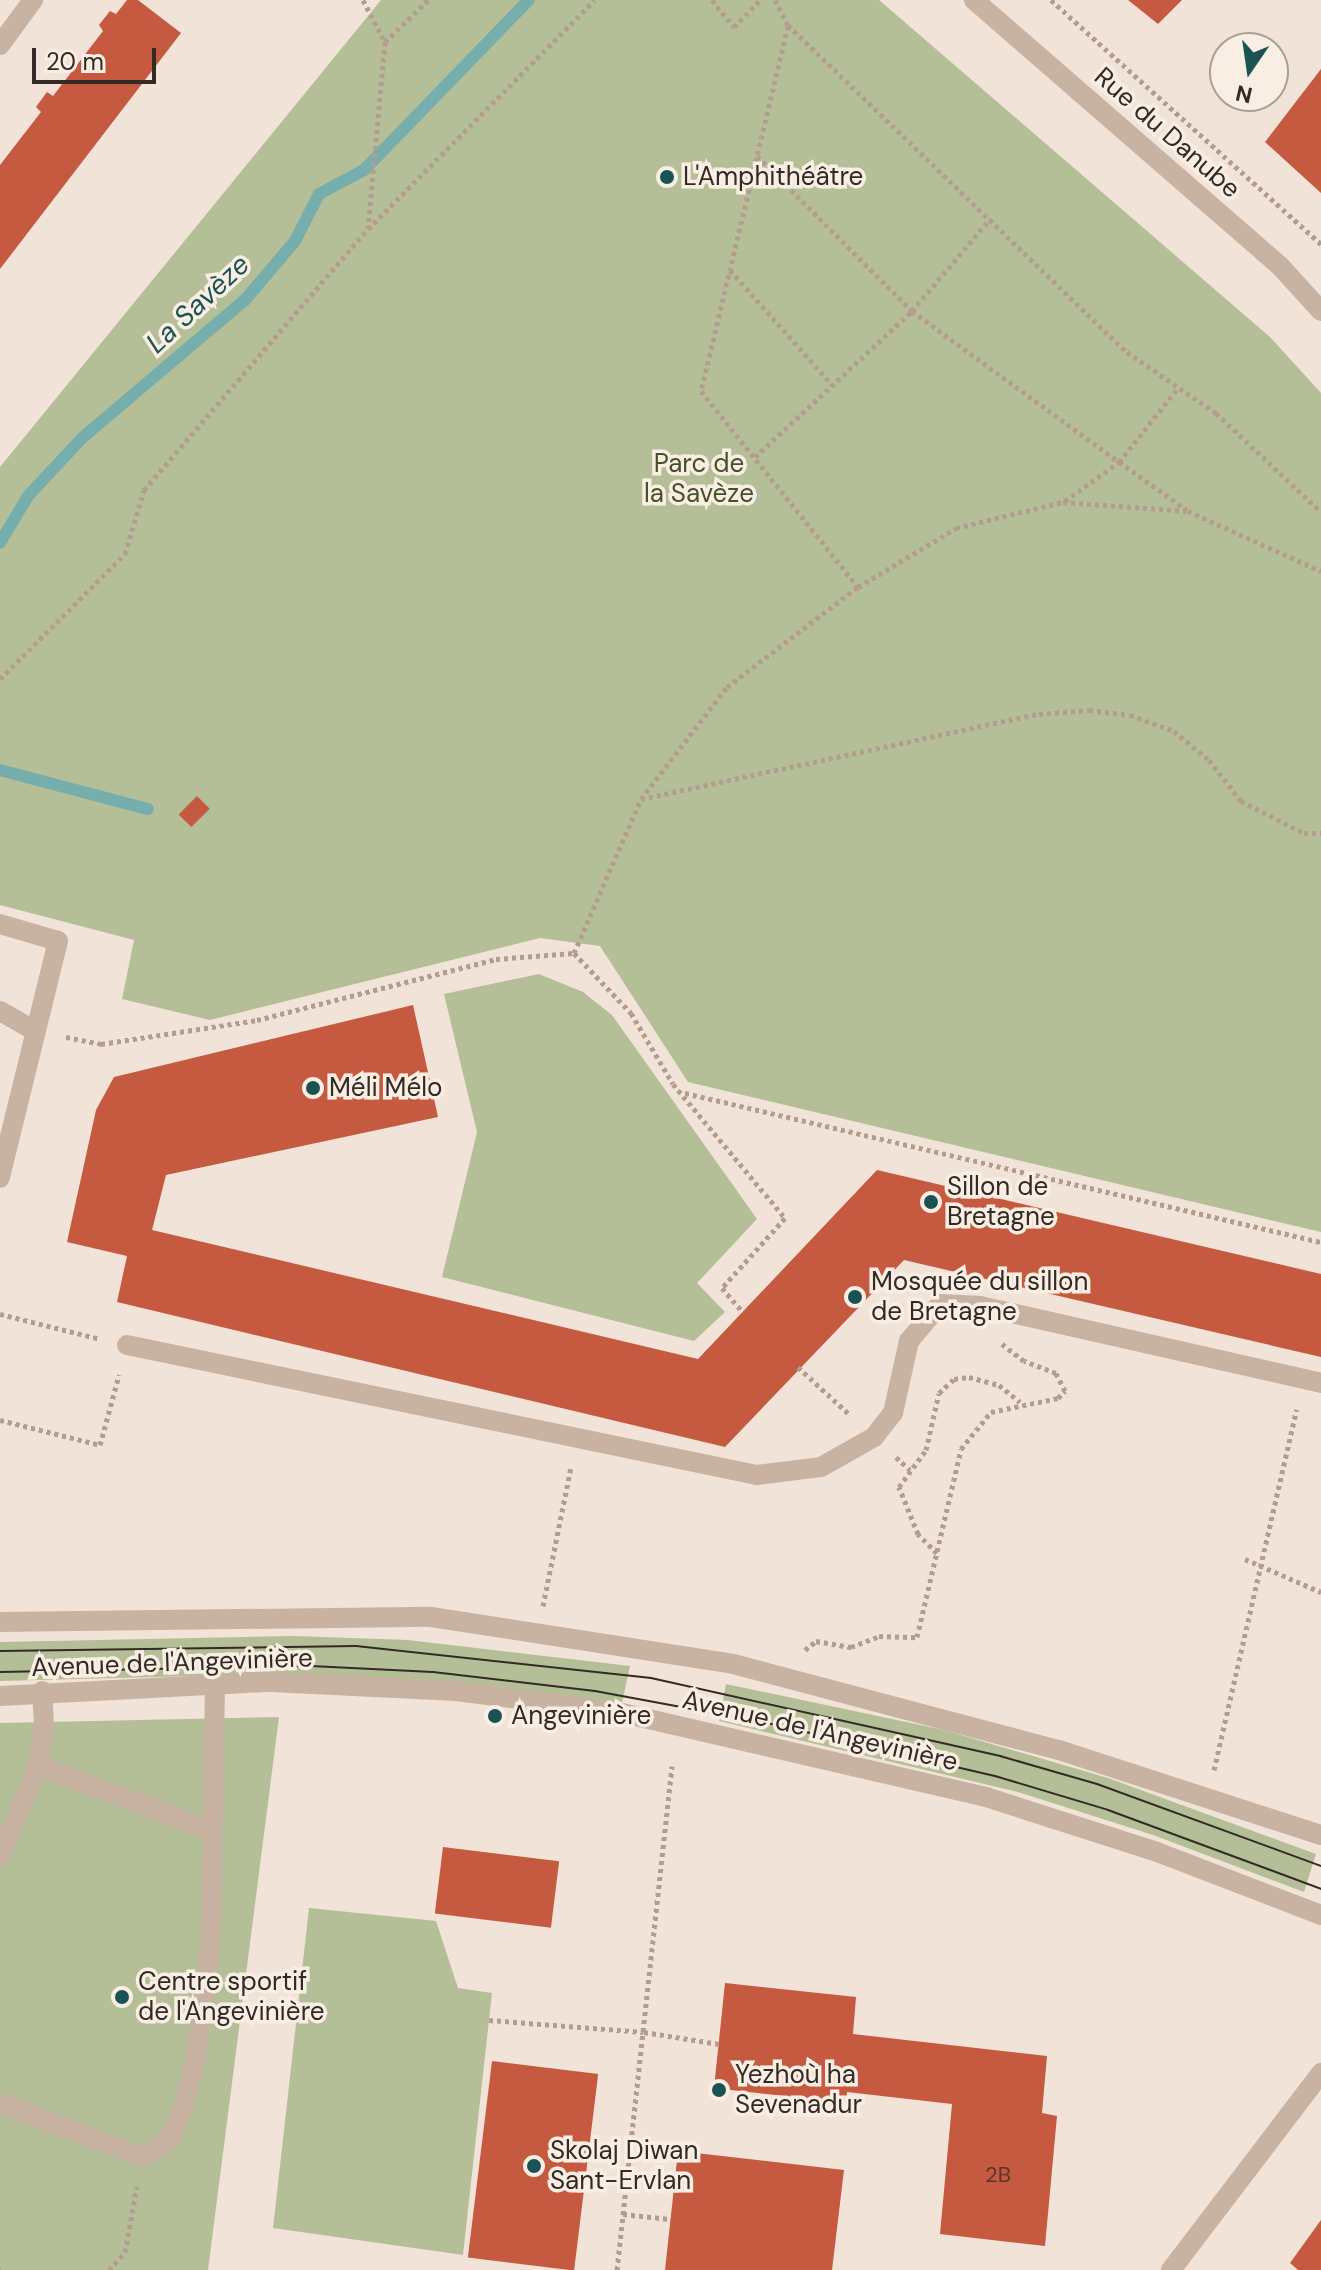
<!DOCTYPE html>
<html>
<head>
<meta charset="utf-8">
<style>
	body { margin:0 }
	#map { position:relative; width:1321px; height:2270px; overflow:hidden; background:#f1e3d7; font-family:"DM Sans",sans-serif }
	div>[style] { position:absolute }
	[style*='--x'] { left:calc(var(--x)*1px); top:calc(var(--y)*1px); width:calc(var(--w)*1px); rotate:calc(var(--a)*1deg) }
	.green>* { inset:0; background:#b4bf98 }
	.stream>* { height:12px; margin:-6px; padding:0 6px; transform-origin:6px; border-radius:6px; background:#76adad }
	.building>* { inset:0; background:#c65a40; transform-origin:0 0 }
	.path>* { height:5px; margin-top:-2.5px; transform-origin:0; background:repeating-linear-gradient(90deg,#b49d8e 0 4px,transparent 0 8px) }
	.lane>* { height:20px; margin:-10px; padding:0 10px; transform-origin:10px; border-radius:10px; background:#c8b3a3 }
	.street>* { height:20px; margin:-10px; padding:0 10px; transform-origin:10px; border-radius:10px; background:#c8b3a3 }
	.tram>* { height:2px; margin:-1px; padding:0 1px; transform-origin:1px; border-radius:1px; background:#332925 }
	.dots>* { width:22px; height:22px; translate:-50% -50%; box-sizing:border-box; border:4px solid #f9eee3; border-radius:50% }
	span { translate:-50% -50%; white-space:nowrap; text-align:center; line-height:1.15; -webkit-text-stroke:7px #f9eee3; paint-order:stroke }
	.number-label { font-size:22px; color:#58352c }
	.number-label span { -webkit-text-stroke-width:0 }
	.street-label { font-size:26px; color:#332925 }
	.poi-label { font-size:26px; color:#332925 }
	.left { translate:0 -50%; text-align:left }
	.park-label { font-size:26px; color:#455129 }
	.water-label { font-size:28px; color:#1b5354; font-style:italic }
	.north { position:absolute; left:1209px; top:32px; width:80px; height:80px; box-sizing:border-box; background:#f9eee3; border:2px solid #aa9f97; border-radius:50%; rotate:193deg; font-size:22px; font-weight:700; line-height:32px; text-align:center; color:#332925 }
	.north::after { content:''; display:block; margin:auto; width:28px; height:36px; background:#1b5354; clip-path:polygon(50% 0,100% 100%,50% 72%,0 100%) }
	.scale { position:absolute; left:32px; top:48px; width:124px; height:36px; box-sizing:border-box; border:4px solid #332925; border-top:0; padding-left:10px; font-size:24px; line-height:28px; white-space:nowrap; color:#332925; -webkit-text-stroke:6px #f9eee3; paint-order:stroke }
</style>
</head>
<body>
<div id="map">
	<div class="green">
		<div style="clip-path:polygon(381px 0,879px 0,1270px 337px,1321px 393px,1321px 1232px,688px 1082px,600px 946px,540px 938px,210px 1020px,122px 999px,134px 940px,0 905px,0 467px)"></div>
		<div style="clip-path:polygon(539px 974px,583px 992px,612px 1015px,757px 1219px,697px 1283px,725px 1312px,694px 1341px,442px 1277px,477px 1132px,444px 994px)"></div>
		<div style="clip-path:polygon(293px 1636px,408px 1640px,630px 1666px,622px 1703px,232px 1675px,0 1681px,0 1642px)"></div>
		<div style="clip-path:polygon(726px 1684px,944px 1730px,1108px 1778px,1316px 1854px,1304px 1892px,1153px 1835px,1018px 1792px,719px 1721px)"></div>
		<div style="clip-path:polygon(279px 1717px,208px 2270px,0 2270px,0 1723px)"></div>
		<div style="clip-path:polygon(309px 1908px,436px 1921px,458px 1988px,492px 1993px,463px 2255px,273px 2228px)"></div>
	</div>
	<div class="stream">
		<div style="--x:0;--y:543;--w:55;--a:-59.2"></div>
		<div style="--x:28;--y:496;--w:79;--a:-47"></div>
		<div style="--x:82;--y:438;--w:214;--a:-40.3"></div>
		<div style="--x:245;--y:300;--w:77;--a:-49.7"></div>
		<div style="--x:295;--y:241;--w:53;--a:-62.9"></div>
		<div style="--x:319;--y:194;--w:51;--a:-28.1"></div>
		<div style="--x:364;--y:170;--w:237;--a:-45.9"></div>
		<div style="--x:0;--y:770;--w:153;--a:14.8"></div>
	</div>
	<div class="building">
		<div style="clip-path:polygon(127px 0,138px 0,181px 33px,0 269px,0 165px,41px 112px,36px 107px,47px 92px,53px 96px,103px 31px,99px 25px,110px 11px,116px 14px)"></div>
		<div style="clip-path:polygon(1128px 0,1182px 0,1158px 24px)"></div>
		<div style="clip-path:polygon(1321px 69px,1321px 193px,1265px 142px)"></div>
		<div style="left:197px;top:796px;width:18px;height:26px;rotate:45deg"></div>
		<div style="clip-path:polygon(413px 1005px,438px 1117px,166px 1175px,152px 1230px,698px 1359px,877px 1170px,1321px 1274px,1321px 1357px,904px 1260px,725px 1447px,117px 1302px,127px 1256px,67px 1242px,96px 1110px,114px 1077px)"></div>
		<div style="left:443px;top:1847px;width:117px;height:67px;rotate:7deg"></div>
		<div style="clip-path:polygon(725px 1983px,856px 1997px,853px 2034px,1047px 2056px,1042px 2113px,1057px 2116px,1045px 2246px,940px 2234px,952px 2104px,847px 2092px,846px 2103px,714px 2088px)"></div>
		<div style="left:492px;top:2061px;width:107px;height:198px;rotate:7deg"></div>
		<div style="clip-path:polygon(678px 2151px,844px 2170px,832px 2270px,665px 2270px)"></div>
		<div style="clip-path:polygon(1321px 2220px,1321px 2270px,1298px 2270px,1290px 2263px)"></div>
	</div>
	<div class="path">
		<div style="--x:363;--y:0;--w:47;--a:62.4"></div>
		<div style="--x:385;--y:42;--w:187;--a:95.2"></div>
		<div style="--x:712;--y:0;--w:35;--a:51"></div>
		<div style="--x:734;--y:27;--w:37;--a:-46"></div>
		<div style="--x:775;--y:0;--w:28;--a:63"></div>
		<div style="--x:788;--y:25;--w:471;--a:44"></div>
		<div style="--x:1127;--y:352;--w:108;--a:34.4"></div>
		<div style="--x:1216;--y:413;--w:144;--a:43.3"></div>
		<div style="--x:1051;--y:0;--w:364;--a:42.1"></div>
		<div style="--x:788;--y:26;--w:375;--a:103.4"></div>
		<div style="--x:701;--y:391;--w:251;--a:51.3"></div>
		<div style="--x:385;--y:42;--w:60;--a:-44.3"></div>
		<div style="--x:757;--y:156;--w:219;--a:45"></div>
		<div style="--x:912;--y:311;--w:256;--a:36.1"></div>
		<div style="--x:1119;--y:462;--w:95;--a:-51.4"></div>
		<div style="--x:730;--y:270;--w:154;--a:48.4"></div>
		<div style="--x:755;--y:457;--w:214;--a:-42.9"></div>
		<div style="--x:912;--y:311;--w:121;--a:-49.7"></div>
		<div style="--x:1065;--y:501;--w:67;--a:-35.8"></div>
		<div style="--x:1119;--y:462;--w:83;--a:35.2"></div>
		<div style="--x:0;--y:679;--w:177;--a:-45"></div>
		<div style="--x:125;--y:554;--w:67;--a:-73.5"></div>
		<div style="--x:144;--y:490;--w:344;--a:-49.4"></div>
		<div style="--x:368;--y:229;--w:322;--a:-45.3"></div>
		<div style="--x:641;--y:799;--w:407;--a:-12.1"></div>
		<div style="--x:1039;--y:714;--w:50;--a:-4.6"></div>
		<div style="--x:1089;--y:710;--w:41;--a:7"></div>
		<div style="--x:1130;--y:715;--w:47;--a:20"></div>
		<div style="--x:1174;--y:731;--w:45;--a:39.6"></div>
		<div style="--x:1209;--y:760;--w:52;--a:52"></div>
		<div style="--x:1241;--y:801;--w:71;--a:26.9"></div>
		<div style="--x:1304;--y:833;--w:17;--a:0"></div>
		<div style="--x:574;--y:953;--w:168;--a:-66.5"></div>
		<div style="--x:641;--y:799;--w:141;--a:-52.5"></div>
		<div style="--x:727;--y:687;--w:165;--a:-37.4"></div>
		<div style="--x:858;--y:587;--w:114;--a:-31"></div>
		<div style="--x:956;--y:528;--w:110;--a:-13.7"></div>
		<div style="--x:1063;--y:502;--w:125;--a:4.1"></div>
		<div style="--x:1188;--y:511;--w:146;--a:24.3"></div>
		<div style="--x:574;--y:953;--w:83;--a:46.5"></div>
		<div style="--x:631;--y:1013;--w:82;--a:59.4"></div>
		<div style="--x:673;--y:1084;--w:175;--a:50.1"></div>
		<div style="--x:785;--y:1218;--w:94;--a:132"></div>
		<div style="--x:722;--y:1288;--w:32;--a:49"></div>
		<div style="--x:66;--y:1037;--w:36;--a:11"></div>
		<div style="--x:101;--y:1044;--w:158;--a:-8.7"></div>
		<div style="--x:257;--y:1020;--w:247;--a:-14.3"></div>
		<div style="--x:496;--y:959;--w:78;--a:-4.4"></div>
		<div style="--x:685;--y:1093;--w:653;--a:13.19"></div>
		<div style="--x:0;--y:1314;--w:103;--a:14"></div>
		<div style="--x:798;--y:1367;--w:71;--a:42.7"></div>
		<div style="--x:0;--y:1420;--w:103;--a:14"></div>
		<div style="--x:100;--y:1445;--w:73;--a:-74.8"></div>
		<div style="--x:896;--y:1457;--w:19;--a:43"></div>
		<div style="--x:937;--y:1553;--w:27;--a:-135"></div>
		<div style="--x:918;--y:1534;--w:51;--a:-112"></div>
		<div style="--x:899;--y:1487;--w:46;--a:-53.9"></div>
		<div style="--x:926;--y:1450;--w:58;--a:-77.2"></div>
		<div style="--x:939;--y:1393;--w:21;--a:-43"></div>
		<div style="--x:954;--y:1379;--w:15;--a:-8"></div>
		<div style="--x:969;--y:1377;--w:31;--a:15"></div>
		<div style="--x:999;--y:1385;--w:27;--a:39"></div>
		<div style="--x:1245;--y:1559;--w:83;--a:23.5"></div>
		<div style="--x:543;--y:1606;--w:142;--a:-78.6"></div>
		<div style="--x:805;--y:1650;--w:14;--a:-39"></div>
		<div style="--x:816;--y:1641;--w:36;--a:10"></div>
		<div style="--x:851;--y:1647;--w:30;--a:-21"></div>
		<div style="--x:879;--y:1636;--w:38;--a:2"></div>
		<div style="--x:917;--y:1637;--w:193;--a:-76.8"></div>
		<div style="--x:961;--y:1449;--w:48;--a:-51"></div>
		<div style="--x:991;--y:1412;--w:68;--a:-11.8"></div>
		<div style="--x:1058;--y:1398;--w:10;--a:-45"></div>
		<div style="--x:1065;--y:1391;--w:20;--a:-117"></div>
		<div style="--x:1056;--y:1373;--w:34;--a:-159"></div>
		<div style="--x:1024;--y:1361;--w:28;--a:-142"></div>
		<div style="--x:1214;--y:1770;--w:370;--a:-77.1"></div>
		<div style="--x:489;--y:2020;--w:155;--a:4.4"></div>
		<div style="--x:644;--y:2032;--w:76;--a:9.1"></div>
		<div style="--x:623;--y:2214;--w:47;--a:6.1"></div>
		<div style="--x:0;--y:2270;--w:1;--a:0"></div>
		<div style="--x:109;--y:2270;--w:24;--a:-48"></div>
		<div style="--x:125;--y:2252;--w:67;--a:-79.7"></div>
		<div style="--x:617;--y:2270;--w:507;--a:-83.77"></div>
	</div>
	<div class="lane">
		<div style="--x:0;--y:1011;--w:40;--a:29.7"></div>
		<div style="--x:127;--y:1345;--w:643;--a:11.66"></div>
		<div style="--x:757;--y:1475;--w:64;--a:-7.1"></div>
		<div style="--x:821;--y:1467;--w:61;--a:-29.5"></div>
		<div style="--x:874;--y:1437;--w:31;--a:-52"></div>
		<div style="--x:893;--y:1413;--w:74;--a:-77.5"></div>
		<div style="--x:909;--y:1341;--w:48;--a:-50"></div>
		<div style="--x:940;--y:1304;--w:40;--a:2.9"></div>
		<div style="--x:980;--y:1306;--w:350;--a:12.7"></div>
		<div style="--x:38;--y:1766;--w:184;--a:20.3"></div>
		<div style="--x:0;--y:1857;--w:99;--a:-67.3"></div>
		<div style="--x:38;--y:1766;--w:40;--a:-81.5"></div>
		<div style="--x:44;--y:1726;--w:35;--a:-93"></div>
		<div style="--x:0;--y:2103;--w:152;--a:20.8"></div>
		<div style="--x:142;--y:2157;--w:33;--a:-33"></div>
		<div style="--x:170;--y:2139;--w:33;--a:-67"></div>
		<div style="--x:183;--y:2109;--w:59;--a:-76.2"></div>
		<div style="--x:197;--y:2052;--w:115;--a:-83"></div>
		<div style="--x:211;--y:1938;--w:253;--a:-89.1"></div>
	</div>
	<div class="street">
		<div style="--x:974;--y:0;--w:405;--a:41"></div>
		<div style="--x:1280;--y:266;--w:61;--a:47.7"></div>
		<div style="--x:0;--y:45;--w:56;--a:-53.7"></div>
		<div style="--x:0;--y:924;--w:60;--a:16.3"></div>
		<div style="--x:58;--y:941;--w:244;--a:103.8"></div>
		<div style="--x:0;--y:1622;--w:431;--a:-0.7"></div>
		<div style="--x:431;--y:1617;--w:306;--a:8.8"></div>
		<div style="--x:733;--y:1664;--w:337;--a:14.8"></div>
		<div style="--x:1059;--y:1750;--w:275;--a:18"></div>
		<div style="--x:0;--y:1696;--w:271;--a:-3"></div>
		<div style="--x:271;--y:1682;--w:185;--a:2.8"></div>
		<div style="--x:456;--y:1691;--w:163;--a:7.4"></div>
		<div style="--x:618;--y:1712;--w:378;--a:13"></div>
		<div style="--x:986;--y:1797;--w:180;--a:17.8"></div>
		<div style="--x:1157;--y:1852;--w:176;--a:21"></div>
		<div style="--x:1171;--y:2270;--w:248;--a:-52.7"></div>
	</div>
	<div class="tram">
		<div style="--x:0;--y:1651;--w:356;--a:-0.8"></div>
		<div style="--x:356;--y:1646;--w:297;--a:6.2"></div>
		<div style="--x:651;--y:1678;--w:358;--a:12.6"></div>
		<div style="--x:1000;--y:1756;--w:101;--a:16.1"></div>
		<div style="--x:1097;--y:1784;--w:239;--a:20.1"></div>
		<div style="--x:0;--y:1672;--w:311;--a:-1.1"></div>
		<div style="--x:311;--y:1666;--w:122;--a:2.8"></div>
		<div style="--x:433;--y:1672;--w:163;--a:6.7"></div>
		<div style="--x:595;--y:1691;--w:171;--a:10.5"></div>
		<div style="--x:763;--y:1722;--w:238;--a:13.1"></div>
		<div style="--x:995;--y:1776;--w:118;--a:16.7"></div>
		<div style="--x:1108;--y:1810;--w:227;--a:20.3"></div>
	</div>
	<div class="dots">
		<div style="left:667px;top:177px;background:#1b5354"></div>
		<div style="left:313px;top:1088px;background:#1b5354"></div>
		<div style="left:931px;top:1202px;background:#1b5354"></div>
		<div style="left:855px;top:1297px;background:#1b5354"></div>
		<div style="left:495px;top:1716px;background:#1b5354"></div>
		<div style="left:122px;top:1997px;background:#1b5354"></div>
		<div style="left:719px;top:2090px;background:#1b5354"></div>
		<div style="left:534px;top:2166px;background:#1b5354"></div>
	</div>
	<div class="number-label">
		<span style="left:998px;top:2175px">2B</span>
	</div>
	<div class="street-label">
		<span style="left:1167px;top:133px;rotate:41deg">Rue du Danube</span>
		<span style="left:172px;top:1663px;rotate:-2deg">Avenue de l'Angevinière</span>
		<span style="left:820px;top:1731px;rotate:13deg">Avenue de l'Angevinière</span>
	</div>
	<div class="poi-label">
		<span class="left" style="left:683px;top:177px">L'Amphithéâtre</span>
		<span class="left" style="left:329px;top:1088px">Méli Mélo</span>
		<span class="left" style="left:947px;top:1202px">Sillon de<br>Bretagne</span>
		<span class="left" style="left:871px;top:1297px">Mosquée du sillon<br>de Bretagne</span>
		<span class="left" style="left:511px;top:1716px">Angevinière</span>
		<span class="left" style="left:138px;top:1997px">Centre sportif<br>de l'Angevinière</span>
		<span class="left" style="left:735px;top:2090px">Yezhoù ha<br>Sevenadur</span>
		<span class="left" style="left:550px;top:2166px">Skolaj Diwan<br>Sant-Ervlan</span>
	</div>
	<div class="park-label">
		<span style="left:699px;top:479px">Parc de<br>la Savèze</span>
	</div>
	<div class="water-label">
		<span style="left:198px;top:304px;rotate:-43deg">La Savèze</span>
	</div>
	<div class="north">N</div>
	<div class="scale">20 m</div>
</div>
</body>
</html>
